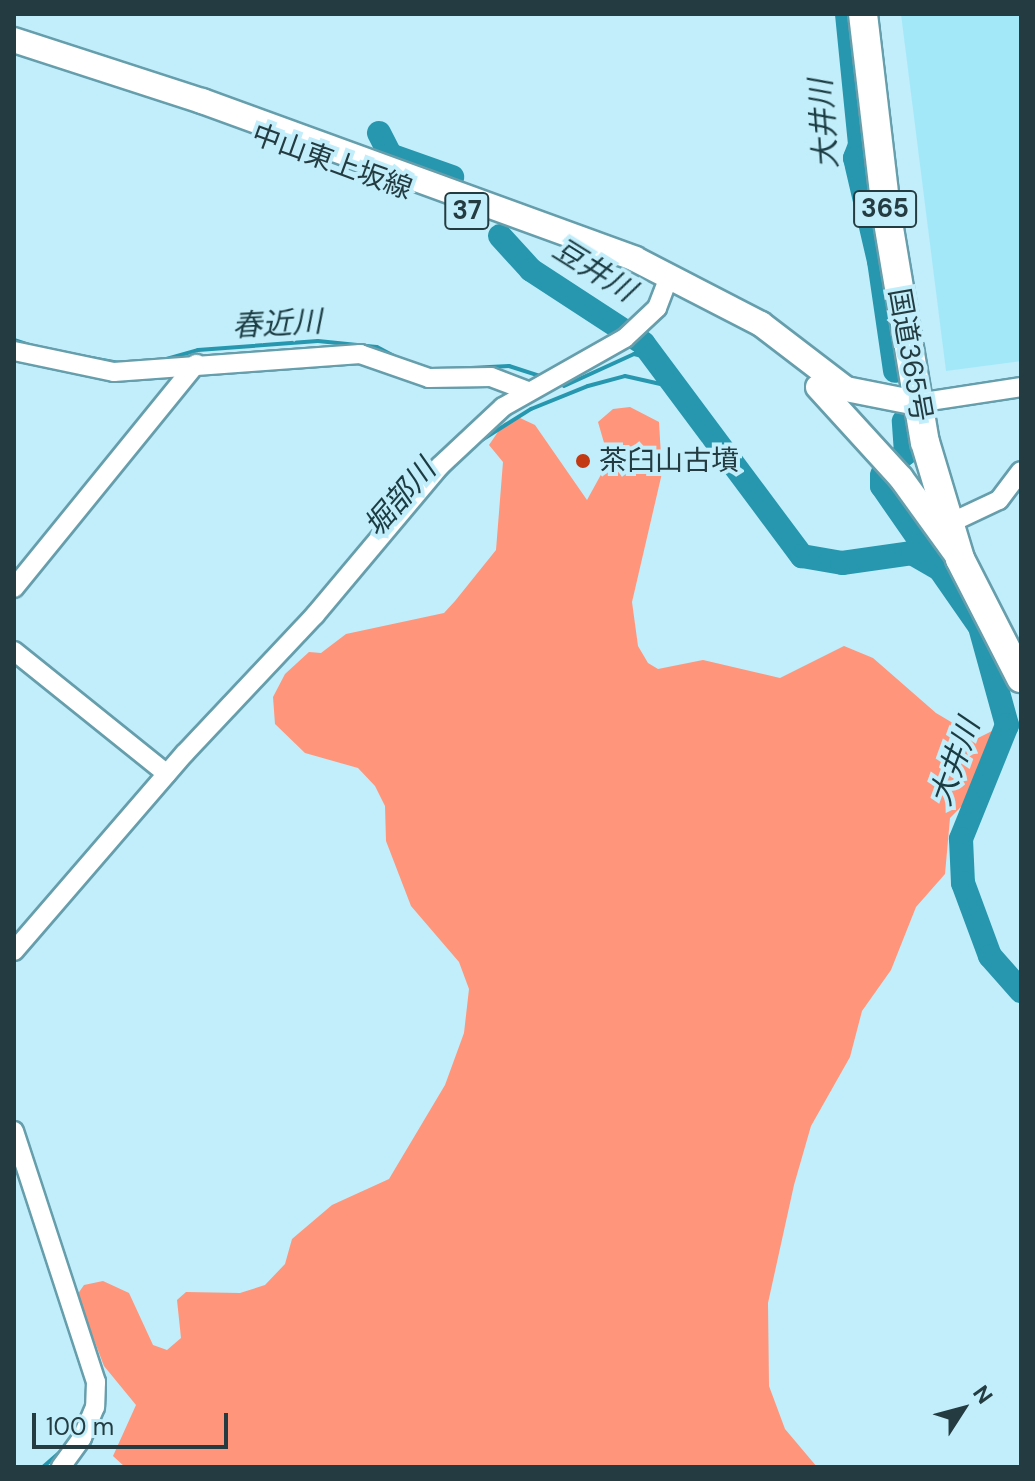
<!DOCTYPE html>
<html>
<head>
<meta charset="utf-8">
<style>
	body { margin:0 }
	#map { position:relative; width:1035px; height:1481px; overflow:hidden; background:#c1eefa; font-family:"DM Sans","Noto Sans JP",sans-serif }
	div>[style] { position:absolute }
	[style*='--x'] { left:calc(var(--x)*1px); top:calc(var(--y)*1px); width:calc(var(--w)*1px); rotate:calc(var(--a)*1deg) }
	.built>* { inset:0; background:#a3e8f9 }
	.green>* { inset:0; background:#ff957a }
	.stream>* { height:4px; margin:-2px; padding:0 2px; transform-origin:2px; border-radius:2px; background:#2697ae }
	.river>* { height:24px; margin:-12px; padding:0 12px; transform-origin:12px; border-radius:12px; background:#2697ae }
	.roads { filter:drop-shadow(2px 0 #669eac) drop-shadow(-2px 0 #669eac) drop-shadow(0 2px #669eac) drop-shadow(0 -2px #669eac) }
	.minor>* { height:18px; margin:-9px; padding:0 9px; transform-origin:9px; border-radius:9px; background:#fff }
	.major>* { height:24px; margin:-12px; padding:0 12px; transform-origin:12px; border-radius:12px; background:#fff }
	.highway>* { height:28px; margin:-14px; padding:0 14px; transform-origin:14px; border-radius:14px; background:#fff }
	.dots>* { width:22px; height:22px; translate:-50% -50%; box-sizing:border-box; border:4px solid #c1eefa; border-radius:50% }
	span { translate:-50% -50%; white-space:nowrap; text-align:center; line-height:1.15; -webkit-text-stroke:8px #c1eefa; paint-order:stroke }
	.shield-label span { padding:2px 6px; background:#c1eefa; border:2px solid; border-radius:6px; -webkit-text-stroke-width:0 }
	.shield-label { font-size:26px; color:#243c41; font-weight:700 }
	.street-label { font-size:28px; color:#243c41 }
	.poi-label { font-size:28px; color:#243c41 }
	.left { translate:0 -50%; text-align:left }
	.water-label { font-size:30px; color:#1c3c43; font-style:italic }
	.frame { position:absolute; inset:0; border:16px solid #243c41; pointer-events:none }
	.north { position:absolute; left:923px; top:1369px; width:80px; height:80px; -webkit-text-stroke:6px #c1eefa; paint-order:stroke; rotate:54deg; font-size:22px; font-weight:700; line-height:32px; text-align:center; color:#243c41 }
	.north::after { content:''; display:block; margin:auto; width:28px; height:36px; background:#243c41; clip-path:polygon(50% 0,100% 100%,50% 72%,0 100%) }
	.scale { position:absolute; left:32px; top:1413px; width:196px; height:36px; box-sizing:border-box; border:4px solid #243c41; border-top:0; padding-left:10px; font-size:24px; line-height:28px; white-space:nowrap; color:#243c41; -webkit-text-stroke:6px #c1eefa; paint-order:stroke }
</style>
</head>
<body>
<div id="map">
	<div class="built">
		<div style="clip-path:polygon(901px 14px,1021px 14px,1021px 361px,946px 371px)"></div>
	</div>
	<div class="green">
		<div style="clip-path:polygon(630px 407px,659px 422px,662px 473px,632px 602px,638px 646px,648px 663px,658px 669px,703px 660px,780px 678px,844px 646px,873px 658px,936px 713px,978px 738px,992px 731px,1008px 743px,1000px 767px,950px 818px,945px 874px,916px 907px,891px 970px,862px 1011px,850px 1057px,811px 1126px,794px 1185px,768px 1303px,769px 1386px,785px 1429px,817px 1467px,125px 1467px,113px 1456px,136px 1405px,104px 1366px,77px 1295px,84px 1285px,103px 1281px,129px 1293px,153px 1345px,167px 1350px,181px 1338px,177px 1300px,186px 1292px,240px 1293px,265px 1285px,285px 1264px,292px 1239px,332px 1205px,389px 1179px,445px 1085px,464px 1033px,469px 989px,459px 962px,411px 906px,386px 841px,385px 806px,375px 786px,358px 768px,305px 753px,275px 724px,273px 697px,285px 674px,309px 652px,321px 653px,346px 634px,444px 613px,455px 601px,496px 550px,503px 462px,489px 445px,504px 423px,520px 418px,535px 425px,587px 500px,609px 460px,598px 422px,613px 409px)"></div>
	</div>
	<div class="stream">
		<div style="--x:14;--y:340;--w:20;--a:18"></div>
		<div style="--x:69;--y:354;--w:51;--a:10.2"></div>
		<div style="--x:163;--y:360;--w:36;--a:-16"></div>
		<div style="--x:198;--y:350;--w:120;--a:-4.3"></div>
		<div style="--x:318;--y:341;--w:59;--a:5.8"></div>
		<div style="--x:377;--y:347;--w:24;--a:28"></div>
		<div style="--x:452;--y:369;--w:57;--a:-3"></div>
		<div style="--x:509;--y:366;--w:33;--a:18"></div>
		<div style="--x:564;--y:386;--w:77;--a:-24.6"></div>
		<div style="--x:634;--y:354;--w:21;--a:14"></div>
		<div style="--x:477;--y:443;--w:64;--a:-32.2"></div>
		<div style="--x:531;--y:409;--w:61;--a:-22"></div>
		<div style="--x:588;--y:386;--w:38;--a:-15"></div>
		<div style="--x:625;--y:376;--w:50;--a:12.7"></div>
		<div style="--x:440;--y:480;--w:28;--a:-46"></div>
		<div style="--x:297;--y:647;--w:23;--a:-47"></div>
		<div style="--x:43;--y:1467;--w:28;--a:-41"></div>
	</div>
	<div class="river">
		<div style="--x:847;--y:14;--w:132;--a:84.3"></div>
		<div style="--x:860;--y:145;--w:14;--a:111"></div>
		<div style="--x:855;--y:158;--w:106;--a:76.9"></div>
		<div style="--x:879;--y:261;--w:111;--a:81.7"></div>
		<div style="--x:379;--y:133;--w:25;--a:63"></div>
		<div style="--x:390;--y:155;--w:66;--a:19.5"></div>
		<div style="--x:500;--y:236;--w:46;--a:47.6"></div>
		<div style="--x:531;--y:270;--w:134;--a:33.1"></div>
		<div style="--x:643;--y:343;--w:266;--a:53.3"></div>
		<div style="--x:802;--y:556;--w:41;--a:9.9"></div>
		<div style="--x:842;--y:563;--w:71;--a:-8.1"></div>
		<div style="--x:912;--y:553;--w:36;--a:30"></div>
		<div style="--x:897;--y:460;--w:11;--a:-38"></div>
		<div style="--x:906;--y:453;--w:32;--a:-94"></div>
		<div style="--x:882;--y:475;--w:11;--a:90"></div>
		<div style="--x:882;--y:486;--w:172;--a:55.2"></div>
		<div style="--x:980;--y:627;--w:102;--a:74.6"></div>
		<div style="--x:1007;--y:725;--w:123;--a:112"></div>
		<div style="--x:961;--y:839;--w:44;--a:87.4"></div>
		<div style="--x:963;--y:883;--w:78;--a:69.7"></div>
		<div style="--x:990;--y:956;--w:47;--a:48.5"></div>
	</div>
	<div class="roads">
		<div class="minor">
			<div style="--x:14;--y:351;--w:102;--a:11.9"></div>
			<div style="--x:114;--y:372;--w:247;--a:-4.2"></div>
			<div style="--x:360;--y:354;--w:73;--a:19.2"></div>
			<div style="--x:429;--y:378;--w:62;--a:-0.9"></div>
			<div style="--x:491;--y:377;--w:39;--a:21"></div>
			<div style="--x:917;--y:403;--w:105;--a:-8.7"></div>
			<div style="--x:948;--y:524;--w:56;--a:-25.2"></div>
			<div style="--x:999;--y:500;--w:36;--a:-53"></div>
			<div style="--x:14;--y:588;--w:289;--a:-50.9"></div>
			<div style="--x:14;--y:651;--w:196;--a:38.8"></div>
			<div style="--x:14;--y:951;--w:262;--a:-49.2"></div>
			<div style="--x:185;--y:753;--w:190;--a:-46.7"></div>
			<div style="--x:315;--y:615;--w:194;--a:-50"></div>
			<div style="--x:440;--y:466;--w:86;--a:-43.1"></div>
			<div style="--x:503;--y:407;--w:140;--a:-29.5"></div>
			<div style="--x:625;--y:338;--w:44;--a:-43.2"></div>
			<div style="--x:657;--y:308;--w:36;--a:-69"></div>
			<div style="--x:14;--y:1131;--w:264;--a:71.9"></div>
			<div style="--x:96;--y:1382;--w:25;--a:92"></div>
			<div style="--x:95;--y:1407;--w:34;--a:113"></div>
			<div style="--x:82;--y:1438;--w:36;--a:126"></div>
		</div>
		<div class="major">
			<div style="--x:14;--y:40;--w:198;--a:18"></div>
			<div style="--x:202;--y:101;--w:461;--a:20"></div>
			<div style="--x:635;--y:259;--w:142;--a:27.3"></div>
			<div style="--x:761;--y:324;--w:107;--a:37.4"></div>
			<div style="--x:846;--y:389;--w:72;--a:11.2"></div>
			<div style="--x:818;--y:387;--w:123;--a:47.6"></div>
			<div style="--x:901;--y:478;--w:94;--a:54.1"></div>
		</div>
		<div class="highway">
			<div style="--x:863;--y:14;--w:197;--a:83.3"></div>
			<div style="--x:886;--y:210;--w:235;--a:80.5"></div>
			<div style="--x:925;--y:442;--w:122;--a:73.3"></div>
			<div style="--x:960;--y:559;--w:134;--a:62.9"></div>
		</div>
	</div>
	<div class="dots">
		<div style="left:583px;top:461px;background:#c23912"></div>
	</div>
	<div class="shield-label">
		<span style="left:885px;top:209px">365</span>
		<span style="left:467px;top:211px">37</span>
	</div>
	<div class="street-label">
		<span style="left:332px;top:162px;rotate:20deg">中山東上坂線</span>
		<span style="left:910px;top:355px;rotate:80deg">国道365号</span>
	</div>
	<div class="poi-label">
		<span class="left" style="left:599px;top:461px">茶臼山古墳</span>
	</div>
	<div class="water-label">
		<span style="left:824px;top:124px;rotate:-94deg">大井川</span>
		<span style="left:594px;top:270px;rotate:32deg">豆井川</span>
		<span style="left:277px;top:324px;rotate:-3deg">春近川</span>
		<span style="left:400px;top:498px;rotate:-49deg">堀部川</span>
		<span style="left:955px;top:762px;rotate:-70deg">大井川</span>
	</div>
	<div class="frame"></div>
	<div class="north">N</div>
	<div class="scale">100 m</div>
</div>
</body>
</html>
